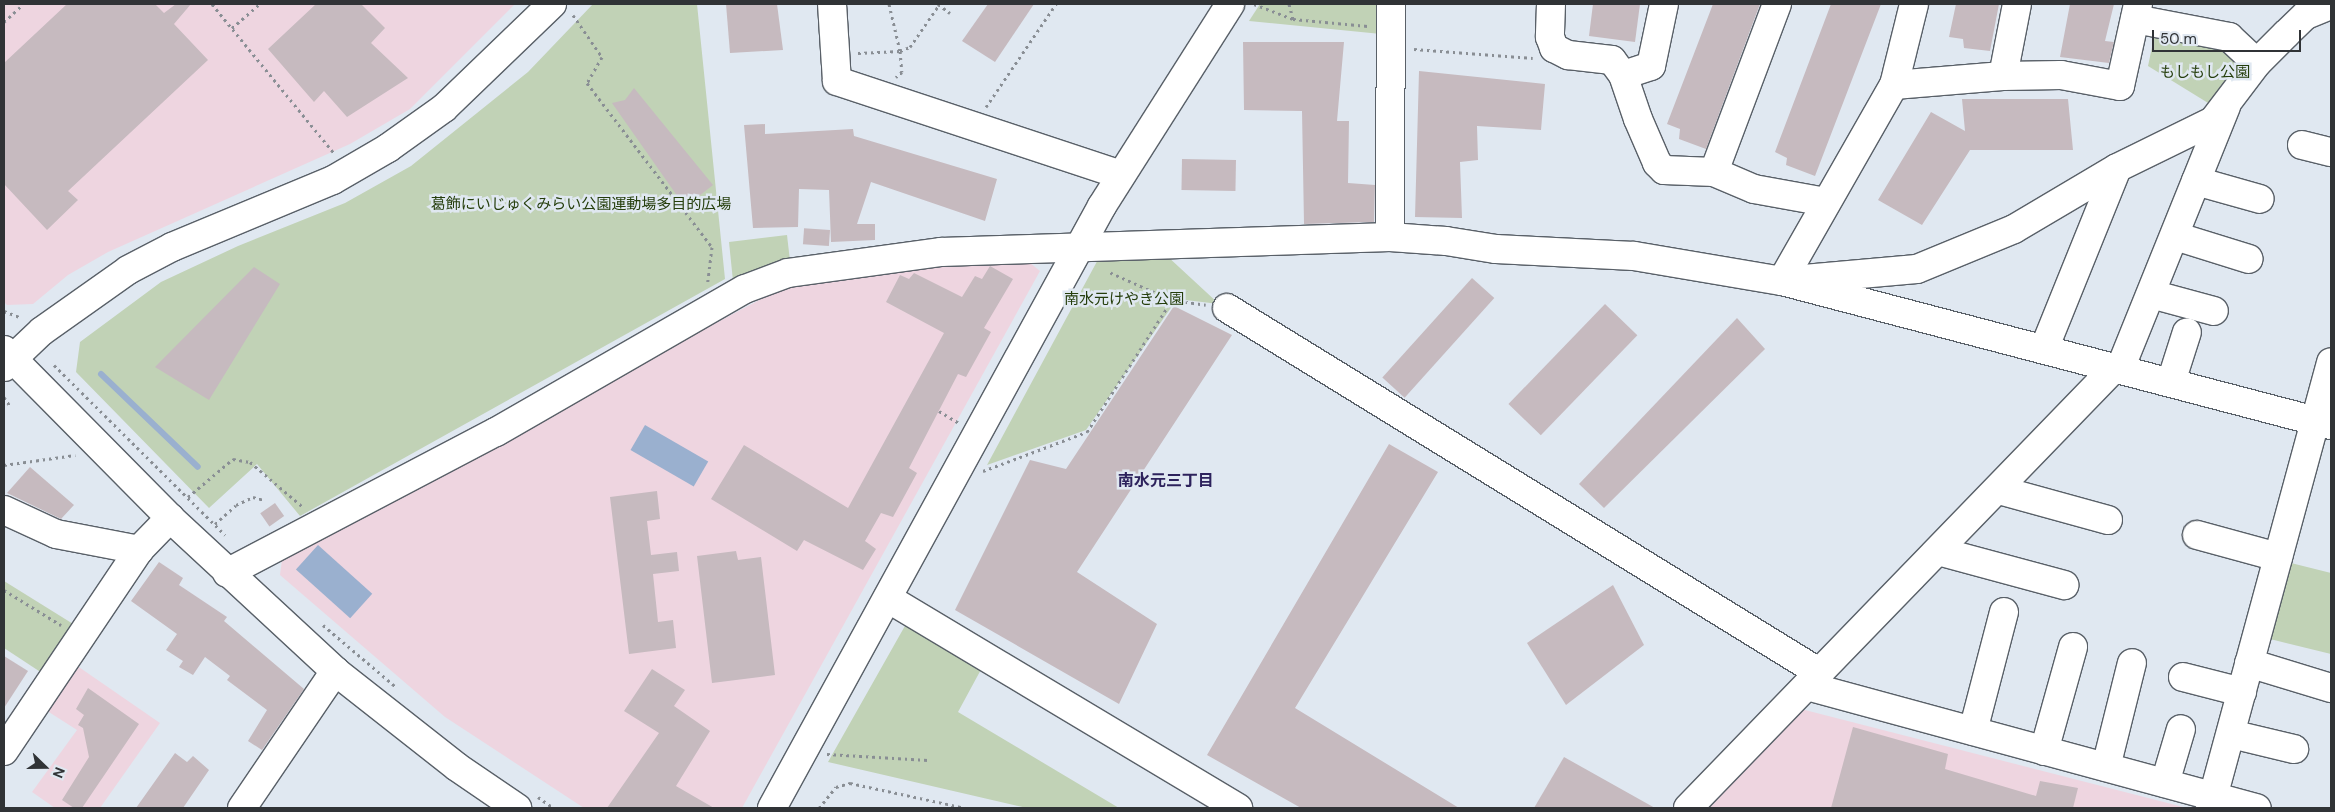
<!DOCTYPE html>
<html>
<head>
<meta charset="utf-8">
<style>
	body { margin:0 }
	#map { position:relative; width:2335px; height:812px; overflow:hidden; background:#e0e8f1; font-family:"DM Sans","Noto Sans JP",sans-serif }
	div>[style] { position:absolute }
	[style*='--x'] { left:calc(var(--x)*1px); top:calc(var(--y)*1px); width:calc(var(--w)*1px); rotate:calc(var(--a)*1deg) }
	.education>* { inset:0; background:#eed5e0 }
	.green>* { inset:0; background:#c1d2b6 }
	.water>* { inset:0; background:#9ab0cf; transform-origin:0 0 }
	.stream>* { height:6px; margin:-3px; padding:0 3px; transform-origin:3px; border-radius:3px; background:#9ab0cf }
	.building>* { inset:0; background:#c6babf; transform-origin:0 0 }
	.path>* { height:3px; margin-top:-1.5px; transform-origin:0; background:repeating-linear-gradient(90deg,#898e94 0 2.5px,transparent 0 6.5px) }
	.roads { filter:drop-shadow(1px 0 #596068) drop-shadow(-1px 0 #596068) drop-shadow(0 1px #596068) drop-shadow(0 -1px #596068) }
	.minor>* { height:28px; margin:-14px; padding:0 14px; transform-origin:14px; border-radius:14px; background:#fff }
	span { translate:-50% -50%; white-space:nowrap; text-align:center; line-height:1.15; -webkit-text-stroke:5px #e0e8f1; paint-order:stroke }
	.park-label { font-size:15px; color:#253e0c }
	.neighbourhood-label { font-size:16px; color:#2d225c; font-weight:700 }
	.frame { position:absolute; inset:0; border:5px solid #303336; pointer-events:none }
	.north { position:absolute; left:20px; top:742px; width:50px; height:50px; -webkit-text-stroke:4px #e0e8f1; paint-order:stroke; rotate:112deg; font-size:14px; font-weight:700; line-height:20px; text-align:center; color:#303336 }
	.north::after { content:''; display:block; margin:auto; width:18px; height:22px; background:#303336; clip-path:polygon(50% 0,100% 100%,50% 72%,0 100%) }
	.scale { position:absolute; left:2152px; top:30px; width:149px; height:22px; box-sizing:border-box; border:2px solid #303336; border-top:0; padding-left:6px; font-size:15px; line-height:18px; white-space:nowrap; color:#303336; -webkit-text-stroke:4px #e0e8f1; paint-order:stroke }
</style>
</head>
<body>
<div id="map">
	<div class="education">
		<div style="clip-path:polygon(4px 4px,515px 4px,410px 109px,350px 144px,108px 252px,68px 275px,33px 304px,7px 305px,4px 302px)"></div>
		<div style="clip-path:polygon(1029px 262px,1040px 271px,742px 808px,584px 808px,445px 717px,280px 575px,283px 552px,795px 281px,939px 263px)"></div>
		<div style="clip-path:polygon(73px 663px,160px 723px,100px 808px,55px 808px,32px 792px,77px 730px,41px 707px)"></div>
		<div style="clip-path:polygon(1801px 709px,2187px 808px,1706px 808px)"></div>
	</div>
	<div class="green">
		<div style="clip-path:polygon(593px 4px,697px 4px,725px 279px,300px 516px,257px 464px,209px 508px,76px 372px,80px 342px,161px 282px,238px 246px,345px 203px,411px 166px,528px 72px)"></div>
		<div style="clip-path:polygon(1260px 4px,1380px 4px,1381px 34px,1249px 21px)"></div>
		<div style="clip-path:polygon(2155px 33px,2226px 53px,2239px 68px,2213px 106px,2148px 66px)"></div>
		<div style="clip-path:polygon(787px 235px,790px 261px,733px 281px,729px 242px)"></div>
		<div style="clip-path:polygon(1101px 254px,1166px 255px,1219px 304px,1177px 299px,1086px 430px,987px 465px)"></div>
		<div style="clip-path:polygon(2287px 562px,2331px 573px,2331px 654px,2266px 638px)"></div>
		<div style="clip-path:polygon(4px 581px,78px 627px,45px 675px,4px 648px)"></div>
		<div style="clip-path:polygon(910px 617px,984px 664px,958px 712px,1119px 808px,1027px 808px,828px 762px)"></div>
	</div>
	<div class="water">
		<div style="left:645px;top:425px;width:73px;height:29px;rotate:30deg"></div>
		<div style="left:318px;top:545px;width:73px;height:33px;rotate:42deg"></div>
	</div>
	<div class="stream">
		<div style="--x:101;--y:374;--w:134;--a:43.8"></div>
	</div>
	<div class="building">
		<div style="clip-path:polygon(67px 4px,155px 4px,164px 13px,176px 4px,191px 4px,174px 24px,208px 60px,68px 191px,78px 200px,47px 230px,4px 184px,4px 63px)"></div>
		<div style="clip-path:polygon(316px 4px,361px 4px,385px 28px,371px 43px,408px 78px,347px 117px,324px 91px,314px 102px,268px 49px)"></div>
		<div style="clip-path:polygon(726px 4px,777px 4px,783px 50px,730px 53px)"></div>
		<div style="clip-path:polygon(988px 4px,1034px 4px,995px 62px,962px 41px)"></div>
		<div style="clip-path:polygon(1593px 4px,1640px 4px,1635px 42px,1589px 36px)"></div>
		<div style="clip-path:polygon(1713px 4px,1760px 4px,1706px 149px,1679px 139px,1680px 129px,1667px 124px)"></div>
		<div style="clip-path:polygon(1831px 4px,1881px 4px,1815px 176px,1786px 165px,1787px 158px,1775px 152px)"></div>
		<div style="clip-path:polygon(1956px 4px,1999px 4px,1990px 51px,1964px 48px,1963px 39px,1949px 37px)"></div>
		<div style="clip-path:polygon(2070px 4px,2114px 4px,2105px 41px,2114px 42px,2109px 63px,2060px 57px)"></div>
		<div style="clip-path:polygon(1243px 42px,1344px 42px,1337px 121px,1349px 121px,1348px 183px,1375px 185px,1374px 222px,1304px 224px,1302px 111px,1244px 110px)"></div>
		<div style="clip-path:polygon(1419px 71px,1545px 84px,1541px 130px,1477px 126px,1478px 160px,1460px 162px,1462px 218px,1415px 217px)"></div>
		<div style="clip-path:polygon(634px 88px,713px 185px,685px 207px,612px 103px,625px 100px)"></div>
		<div style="clip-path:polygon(1962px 99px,2068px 99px,2073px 150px,1970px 150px,1922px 225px,1878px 200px,1931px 112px,1965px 131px)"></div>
		<div style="clip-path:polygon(765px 124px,765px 134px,853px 129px,854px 136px,997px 179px,985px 221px,871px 182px,857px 224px,875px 224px,875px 240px,831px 242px,829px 190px,799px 189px,798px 227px,753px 228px,744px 125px)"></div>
		<div style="left:1182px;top:159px;width:54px;height:31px;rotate:1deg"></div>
		<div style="left:830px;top:230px;width:16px;height:26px;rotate:94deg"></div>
		<div style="clip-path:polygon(990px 266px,1013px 279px,984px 328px,991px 332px,966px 377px,958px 374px,909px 468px,917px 473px,893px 517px,881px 513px,865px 541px,876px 549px,863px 570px,804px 540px,797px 551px,711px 499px,744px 445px,848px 508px,944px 333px,886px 302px,900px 275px,909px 279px,914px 273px,962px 297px,975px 276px,982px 279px)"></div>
		<div style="clip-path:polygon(254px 267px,280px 284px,209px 400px,155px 367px)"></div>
		<div style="left:1472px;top:278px;width:30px;height:134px;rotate:42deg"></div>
		<div style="left:1605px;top:304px;width:45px;height:139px;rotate:44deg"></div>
		<div style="clip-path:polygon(1174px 306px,1232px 335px,1077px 572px,1157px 624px,1119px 704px,955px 610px,1030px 460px,1066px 469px)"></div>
		<div style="clip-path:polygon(1737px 318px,1765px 349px,1604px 508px,1579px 484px)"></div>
		<div style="clip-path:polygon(1389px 444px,1438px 472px,1295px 708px,1459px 808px,1301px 808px,1207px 755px)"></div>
		<div style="clip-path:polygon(30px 467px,74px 505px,61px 519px,7px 493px)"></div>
		<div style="clip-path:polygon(657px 491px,660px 519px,647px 521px,651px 555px,677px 552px,679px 571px,653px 574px,658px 622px,673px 620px,676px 648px,629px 654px,610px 497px)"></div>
		<div style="left:275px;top:503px;width:16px;height:18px;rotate:55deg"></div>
		<div style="clip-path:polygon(736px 551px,738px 560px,761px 557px,775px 675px,712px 683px,697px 556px)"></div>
		<div style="clip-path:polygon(159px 562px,183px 578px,179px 585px,227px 617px,224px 621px,304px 689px,262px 750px,248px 741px,267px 710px,227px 680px,230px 676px,205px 657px,193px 675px,179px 667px,183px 661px,166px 650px,177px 634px,131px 601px)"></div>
		<div style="clip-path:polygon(1613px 585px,1644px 645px,1566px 705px,1527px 643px)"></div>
		<div style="clip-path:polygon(4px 656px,28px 671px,4px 708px)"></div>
		<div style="clip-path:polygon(652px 669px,685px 690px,674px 706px,710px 731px,676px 786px,714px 808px,607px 808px,659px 733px,624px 711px)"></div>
		<div style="clip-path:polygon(88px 688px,139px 724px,82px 808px,74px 808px,62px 800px,89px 757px,83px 728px,78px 725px,84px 715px,76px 709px)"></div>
		<div style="clip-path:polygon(1853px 727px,1948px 754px,1945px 769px,2036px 796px,2040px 781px,2078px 788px,2073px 808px,1831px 808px)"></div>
		<div style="clip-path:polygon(175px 753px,187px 762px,193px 756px,209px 770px,183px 808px,136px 808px)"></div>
		<div style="clip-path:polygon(1564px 757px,1655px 808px,1534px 808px)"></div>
	</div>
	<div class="path">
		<div style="--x:212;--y:4;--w:193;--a:50.7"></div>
		<div style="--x:889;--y:4;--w:48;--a:76.8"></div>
		<div style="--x:900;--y:51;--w:21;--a:85"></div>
		<div style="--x:902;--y:72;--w:8;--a:140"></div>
		<div style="--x:938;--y:4;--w:15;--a:37"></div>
		<div style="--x:1254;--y:4;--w:42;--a:21"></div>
		<div style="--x:1293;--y:19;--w:75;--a:5.3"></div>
		<div style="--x:1289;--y:4;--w:16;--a:75"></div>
		<div style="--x:573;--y:15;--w:51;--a:55.4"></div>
		<div style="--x:602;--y:57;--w:30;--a:120"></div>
		<div style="--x:587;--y:83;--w:206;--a:52.7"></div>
		<div style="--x:712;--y:247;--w:38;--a:97"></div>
		<div style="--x:4;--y:22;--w:26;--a:-43"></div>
		<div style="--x:232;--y:28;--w:37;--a:-41"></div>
		<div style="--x:1414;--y:49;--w:119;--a:4.3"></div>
		<div style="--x:858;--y:53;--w:42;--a:-2.7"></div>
		<div style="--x:900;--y:51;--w:11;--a:-22"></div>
		<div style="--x:910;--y:47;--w:51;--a:-55.4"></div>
		<div style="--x:986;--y:107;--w:125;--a:-55.8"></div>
		<div style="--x:1172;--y:300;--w:34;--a:8"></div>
		<div style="--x:4;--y:311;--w:19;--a:21"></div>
		<div style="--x:54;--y:365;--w:241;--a:44.8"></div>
		<div style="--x:4;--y:397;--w:11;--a:56"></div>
		<div style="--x:939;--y:411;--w:23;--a:31"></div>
		<div style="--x:4;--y:465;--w:72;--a:-8"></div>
		<div style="--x:983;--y:471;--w:111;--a:-20.6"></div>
		<div style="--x:1087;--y:432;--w:157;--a:-57.2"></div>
		<div style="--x:1172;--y:300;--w:71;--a:-156"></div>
		<div style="--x:188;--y:497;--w:59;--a:-40.2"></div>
		<div style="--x:233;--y:459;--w:17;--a:10"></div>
		<div style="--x:250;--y:462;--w:70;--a:40.3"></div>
		<div style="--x:215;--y:524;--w:28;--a:-42"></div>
		<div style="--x:236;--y:505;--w:19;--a:-25"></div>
		<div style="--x:253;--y:497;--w:11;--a:15"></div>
		<div style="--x:4;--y:590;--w:67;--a:31.6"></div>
		<div style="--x:323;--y:625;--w:94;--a:40.3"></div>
		<div style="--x:827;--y:754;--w:101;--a:3.4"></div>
		<div style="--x:538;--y:797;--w:19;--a:35"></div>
		<div style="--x:819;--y:808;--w:27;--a:-51"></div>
		<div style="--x:836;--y:787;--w:15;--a:-16"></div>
		<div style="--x:850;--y:783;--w:119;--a:12.2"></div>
	</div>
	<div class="roads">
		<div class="minor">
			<div style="--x:832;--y:4;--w:77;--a:86.3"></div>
			<div style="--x:837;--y:81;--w:299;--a:18.3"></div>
			<div style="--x:1551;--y:4;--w:33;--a:92"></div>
			<div style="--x:1550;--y:37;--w:12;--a:70"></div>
			<div style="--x:1554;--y:48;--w:16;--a:27"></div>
			<div style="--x:1568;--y:55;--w:44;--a:6.5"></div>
			<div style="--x:1612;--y:60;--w:19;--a:54"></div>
			<div style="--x:1664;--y:4;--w:63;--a:101.8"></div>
			<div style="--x:1651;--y:66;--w:29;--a:162"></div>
			<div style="--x:1623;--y:75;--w:46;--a:71.2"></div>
			<div style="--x:1638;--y:119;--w:48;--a:66.6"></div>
			<div style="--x:1657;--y:163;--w:10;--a:45"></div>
			<div style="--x:1664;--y:170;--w:50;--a:2.3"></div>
			<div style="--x:1777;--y:4;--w:179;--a:110.6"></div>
			<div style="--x:1714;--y:172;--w:43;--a:23"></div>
			<div style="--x:1754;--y:189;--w:73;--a:10.2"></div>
			<div style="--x:2135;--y:19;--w:96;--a:10.8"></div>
			<div style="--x:2229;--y:37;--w:38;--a:43"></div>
			<div style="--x:2003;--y:76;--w:73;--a:-79"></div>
			<div style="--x:1894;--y:85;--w:109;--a:-4.7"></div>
			<div style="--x:2003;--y:76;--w:58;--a:-1"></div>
			<div style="--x:2061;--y:75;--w:60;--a:10.6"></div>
			<div style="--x:2120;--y:86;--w:84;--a:-77.6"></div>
			<div style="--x:2302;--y:145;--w:30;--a:14"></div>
			<div style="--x:2196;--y:181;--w:66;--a:15.7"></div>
			<div style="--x:2175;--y:236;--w:77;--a:17.3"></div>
			<div style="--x:1390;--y:237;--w:233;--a:-89.8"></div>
			<div style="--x:1804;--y:279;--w:113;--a:-5.1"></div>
			<div style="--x:1917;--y:269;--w:105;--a:-22.4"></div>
			<div style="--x:2014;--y:229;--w:120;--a:-30.6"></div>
			<div style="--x:2117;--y:168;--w:107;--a:-26.1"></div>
			<div style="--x:2213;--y:121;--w:73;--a:-52.8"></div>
			<div style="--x:2257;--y:63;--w:41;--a:-45"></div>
			<div style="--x:2286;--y:34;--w:28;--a:-44"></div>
			<div style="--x:2306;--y:15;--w:27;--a:-22"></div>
			<div style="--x:1782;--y:281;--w:226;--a:-60.3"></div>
			<div style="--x:1894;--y:85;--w:83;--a:-76.1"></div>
			<div style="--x:2151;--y:294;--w:65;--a:15.1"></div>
			<div style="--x:1227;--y:308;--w:696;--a:31.61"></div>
			<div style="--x:2044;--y:349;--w:195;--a:-68"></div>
			<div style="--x:4;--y:350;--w:236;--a:45.3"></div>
			<div style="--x:170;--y:518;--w:225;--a:42.8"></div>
			<div style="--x:335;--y:671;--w:155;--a:38.2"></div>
			<div style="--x:457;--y:767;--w:73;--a:34.3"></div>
			<div style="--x:4;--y:367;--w:52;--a:-43.5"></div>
			<div style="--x:42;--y:331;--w:105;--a:-35.3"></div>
			<div style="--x:128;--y:270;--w:50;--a:-27.6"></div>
			<div style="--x:172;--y:247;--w:174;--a:-22.6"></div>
			<div style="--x:333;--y:180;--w:64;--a:-30.2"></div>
			<div style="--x:388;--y:148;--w:69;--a:-35.5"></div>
			<div style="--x:444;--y:108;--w:150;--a:-43.9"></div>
			<div style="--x:2120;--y:369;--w:283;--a:-68"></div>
			<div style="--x:2171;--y:382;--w:52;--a:-72.3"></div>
			<div style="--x:1999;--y:490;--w:113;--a:15.4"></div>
			<div style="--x:4;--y:510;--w:57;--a:24.8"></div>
			<div style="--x:56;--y:534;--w:85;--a:10.9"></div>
			<div style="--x:2197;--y:535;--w:84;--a:15.2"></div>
			<div style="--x:1938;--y:551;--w:131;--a:15.1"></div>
			<div style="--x:227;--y:573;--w:304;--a:-27.7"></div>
			<div style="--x:496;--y:432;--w:287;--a:-29.9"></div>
			<div style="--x:745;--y:289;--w:46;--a:-20.4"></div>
			<div style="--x:788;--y:273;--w:154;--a:-7.8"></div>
			<div style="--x:941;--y:252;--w:449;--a:-1.9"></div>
			<div style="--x:1390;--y:237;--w:56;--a:4.1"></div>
			<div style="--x:1446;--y:241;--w:51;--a:9.1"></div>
			<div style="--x:1496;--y:249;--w:138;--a:2.9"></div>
			<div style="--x:1634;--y:256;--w:150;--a:9.6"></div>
			<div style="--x:1782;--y:281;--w:568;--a:14.7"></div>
			<div style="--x:889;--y:599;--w:407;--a:30.9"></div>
			<div style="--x:2249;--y:663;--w:86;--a:17"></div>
			<div style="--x:2183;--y:677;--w:61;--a:14.3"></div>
			<div style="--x:1807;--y:686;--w:466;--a:15.2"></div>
			<div style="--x:1973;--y:731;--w:123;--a:-75.4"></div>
			<div style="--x:2231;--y:734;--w:65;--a:13.4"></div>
			<div style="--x:4;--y:751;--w:242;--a:-56.1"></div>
			<div style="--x:139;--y:550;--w:45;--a:-45.9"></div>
			<div style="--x:2044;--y:751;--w:108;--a:-74.4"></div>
			<div style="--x:2106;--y:767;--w:107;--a:-76"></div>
			<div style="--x:2165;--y:783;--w:56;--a:-73.5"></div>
			<div style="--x:242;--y:808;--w:166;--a:-55.8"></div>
			<div style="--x:772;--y:808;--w:687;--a:-61.27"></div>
			<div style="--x:1102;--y:206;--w:239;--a:-57.6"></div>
			<div style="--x:1688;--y:808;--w:614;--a:-45.92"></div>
			<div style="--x:2210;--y:808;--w:462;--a:-74.8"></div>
		</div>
	</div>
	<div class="park-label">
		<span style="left:2205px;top:73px">もしもし公園</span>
		<span style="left:581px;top:205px">葛飾にいじゅくみらい公園運動場多目的広場</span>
		<span style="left:1124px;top:300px">南水元けやき公園</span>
	</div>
	<div class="neighbourhood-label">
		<span style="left:1166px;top:481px">南水元三丁目</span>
	</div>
	<div class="frame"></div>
	<div class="north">N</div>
	<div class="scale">50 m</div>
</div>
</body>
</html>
